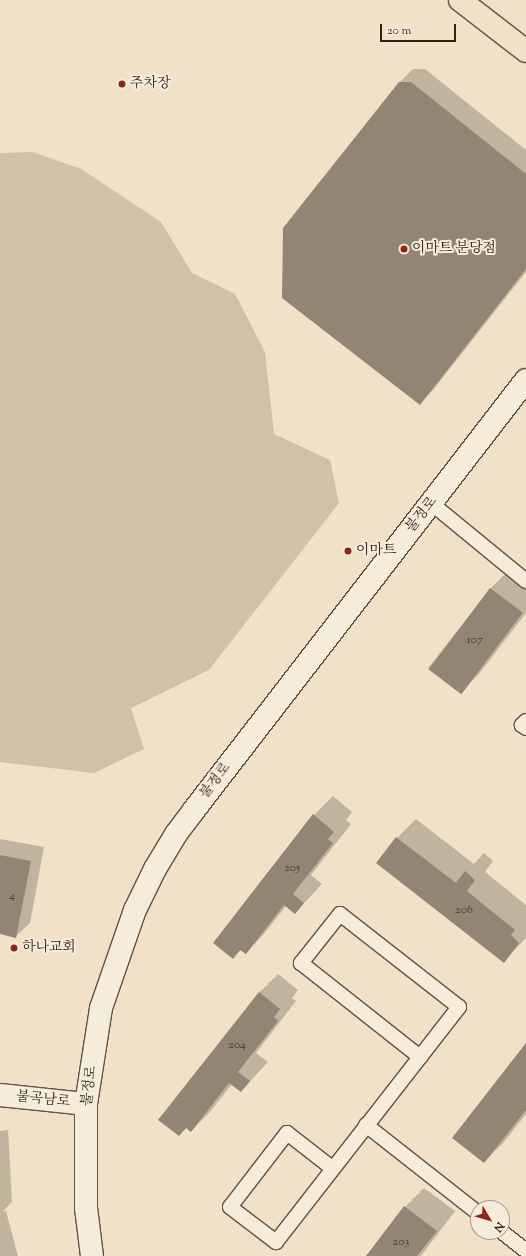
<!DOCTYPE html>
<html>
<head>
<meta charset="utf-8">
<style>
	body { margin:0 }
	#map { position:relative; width:526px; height:1256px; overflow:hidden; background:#f1e1c6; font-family:"Sorts Mill Goudy","Noto Serif KR",serif }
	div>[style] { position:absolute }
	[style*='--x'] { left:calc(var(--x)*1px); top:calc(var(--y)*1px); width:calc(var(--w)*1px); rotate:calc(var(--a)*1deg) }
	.green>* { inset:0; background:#d0c1a9 }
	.shadow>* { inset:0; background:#0003 }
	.building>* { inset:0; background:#938574; transform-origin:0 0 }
	.roads { filter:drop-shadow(1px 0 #5f5246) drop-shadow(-1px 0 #5f5246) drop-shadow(0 1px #5f5246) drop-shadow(0 -1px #5f5246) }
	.service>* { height:14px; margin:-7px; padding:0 7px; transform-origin:7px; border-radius:7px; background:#f6ecda }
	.minor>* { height:22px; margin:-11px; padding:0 11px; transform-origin:11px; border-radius:11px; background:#f6ecda }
	.secondary>* { height:22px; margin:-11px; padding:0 11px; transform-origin:11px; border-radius:11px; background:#f6ecda }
	.primary>* { height:22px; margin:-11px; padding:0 11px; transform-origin:11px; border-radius:11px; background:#f1e1c6 }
	.dots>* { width:11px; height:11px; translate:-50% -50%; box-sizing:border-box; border:2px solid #f6ecda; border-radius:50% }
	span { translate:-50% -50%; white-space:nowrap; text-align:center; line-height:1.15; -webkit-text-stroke:4px #f6ecda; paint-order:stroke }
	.number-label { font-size:12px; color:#473b31 }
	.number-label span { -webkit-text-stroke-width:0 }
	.poi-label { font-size:14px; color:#2e221b }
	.left { translate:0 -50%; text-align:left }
	.street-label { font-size:14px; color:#2e221b }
	.north { position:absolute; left:470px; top:1200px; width:40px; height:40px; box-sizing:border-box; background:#f6ecda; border:1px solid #a69b8e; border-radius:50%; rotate:128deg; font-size:11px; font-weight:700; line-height:16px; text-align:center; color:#2e221b }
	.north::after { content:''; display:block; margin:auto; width:14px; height:18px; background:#8f2418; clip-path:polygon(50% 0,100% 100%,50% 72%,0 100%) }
	.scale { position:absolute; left:380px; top:24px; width:76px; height:18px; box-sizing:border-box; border:2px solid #2e221b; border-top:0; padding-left:5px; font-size:12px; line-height:14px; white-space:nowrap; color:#2e221b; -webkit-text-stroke:3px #f6ecda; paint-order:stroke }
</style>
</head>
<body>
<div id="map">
	<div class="green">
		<div style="clip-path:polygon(33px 152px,81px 169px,161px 222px,192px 273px,235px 294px,265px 352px,274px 434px,330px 460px,339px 503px,209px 670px,131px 708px,144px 749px,94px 773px,0 762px,0 153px)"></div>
	</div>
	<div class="shadow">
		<div style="clip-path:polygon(413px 69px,425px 69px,526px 150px,526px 272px,433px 390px,419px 404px,399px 83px)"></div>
		<div style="clip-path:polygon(509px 570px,526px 582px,526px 613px,479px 674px,460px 693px,428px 668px,491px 588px)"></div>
		<div style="clip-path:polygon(333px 796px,352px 812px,346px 820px,351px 824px,311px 875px,322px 884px,295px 913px,286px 906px,264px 934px,246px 953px,241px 950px,233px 957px,314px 815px)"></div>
		<div style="clip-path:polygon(416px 819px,474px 864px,484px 853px,493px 861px,485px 872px,526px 905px,526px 938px,504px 961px,377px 862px,397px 838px)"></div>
		<div style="clip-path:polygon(0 839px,44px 847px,30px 923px,16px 936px,0 933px)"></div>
		<div style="clip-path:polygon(278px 974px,298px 990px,292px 998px,296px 1001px,256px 1053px,268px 1062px,241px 1091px,232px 1084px,210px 1112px,191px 1131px,259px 993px)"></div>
		<div style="clip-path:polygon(526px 1045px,526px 1114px,503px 1143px,484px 1162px)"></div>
		<div style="clip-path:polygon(8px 1130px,12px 1202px,2px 1212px,6px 1211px,18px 1256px,0 1256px,0 1131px)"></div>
		<div style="clip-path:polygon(424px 1188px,455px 1211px,421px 1256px,367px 1256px,405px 1207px)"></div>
	</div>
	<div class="building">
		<div style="clip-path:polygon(399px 82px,411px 82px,526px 174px,526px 269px,420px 405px,282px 298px,283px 228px)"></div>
		<div style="left:490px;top:588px;width:41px;height:102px;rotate:37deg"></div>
		<div style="clip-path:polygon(313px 814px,334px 832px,328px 839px,333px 843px,293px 894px,304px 903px,295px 914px,284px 905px,246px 954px,240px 950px,233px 959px,213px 943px)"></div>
		<div style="clip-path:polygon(396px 837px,456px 883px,465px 871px,475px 880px,467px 891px,515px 930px,511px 935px,519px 943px,504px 963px,376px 863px)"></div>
		<div style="clip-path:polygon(0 855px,31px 861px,16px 938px,0 934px)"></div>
		<div style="clip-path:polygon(259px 992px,280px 1009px,274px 1017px,278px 1021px,238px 1072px,250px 1081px,241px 1092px,229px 1083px,191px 1132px,186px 1128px,179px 1136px,158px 1120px)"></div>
		<div style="clip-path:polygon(526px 1043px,526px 1110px,484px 1163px,452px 1138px)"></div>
		<div style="clip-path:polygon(404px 1206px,437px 1231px,417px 1256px,366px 1256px)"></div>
	</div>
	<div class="roads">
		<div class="service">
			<div style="--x:431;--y:503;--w:123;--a:39.4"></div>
			<div style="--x:526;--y:721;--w:6;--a:135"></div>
			<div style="--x:522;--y:725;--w:5;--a:37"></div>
			<div style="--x:366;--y:1125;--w:142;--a:38.2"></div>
			<div style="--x:332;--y:1168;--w:57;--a:-142.1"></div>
			<div style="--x:287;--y:1133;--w:93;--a:127.6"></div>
			<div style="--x:230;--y:1207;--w:58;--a:37.3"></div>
			<div style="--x:276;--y:1242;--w:298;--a:-52.1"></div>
			<div style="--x:459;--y:1007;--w:151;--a:-142"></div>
			<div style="--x:340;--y:914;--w:63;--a:128.5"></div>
			<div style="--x:301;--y:963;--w:152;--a:38.3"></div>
			<div style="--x:502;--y:1232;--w:31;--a:38"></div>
		</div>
		<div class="minor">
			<div style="--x:0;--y:1095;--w:86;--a:6"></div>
		</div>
		<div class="secondary">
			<div style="--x:92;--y:1256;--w:48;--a:-97.1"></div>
			<div style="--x:86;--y:1208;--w:104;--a:-90"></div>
			<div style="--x:86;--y:1104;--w:97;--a:-81.1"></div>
			<div style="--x:101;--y:1008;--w:104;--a:-70.9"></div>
			<div style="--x:135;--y:910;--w:46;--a:-64"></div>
			<div style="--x:155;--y:869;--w:41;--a:-59"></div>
			<div style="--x:176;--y:834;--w:30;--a:-53"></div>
			<div style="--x:194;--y:810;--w:543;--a:-52.33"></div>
		</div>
		<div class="primary">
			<div style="--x:460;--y:0;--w:83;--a:37.7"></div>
		</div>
	</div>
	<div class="dots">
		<div style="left:122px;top:84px;background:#8f2418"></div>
		<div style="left:404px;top:249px;background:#8f2418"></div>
		<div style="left:348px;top:551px;background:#8f2418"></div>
		<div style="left:14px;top:948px;background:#8f2418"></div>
	</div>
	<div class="number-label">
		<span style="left:475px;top:641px">107</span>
		<span style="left:292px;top:869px">205</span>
		<span style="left:12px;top:897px">4</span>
		<span style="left:464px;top:911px">206</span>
		<span style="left:237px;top:1046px">204</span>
		<span style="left:401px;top:1243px">203</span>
	</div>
	<div class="poi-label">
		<span class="left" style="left:130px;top:84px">주차장</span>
		<span class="left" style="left:412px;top:249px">이마트 분당점</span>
		<span class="left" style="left:356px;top:551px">이마트</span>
		<span class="left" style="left:22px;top:948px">하나교회</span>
	</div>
	<div class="street-label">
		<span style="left:422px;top:515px;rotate:-52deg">불정로</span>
		<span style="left:216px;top:781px;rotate:-53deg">불정로</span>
		<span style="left:90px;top:1086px;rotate:-83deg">불정로</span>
		<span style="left:43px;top:1100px;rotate:6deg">불곡남로</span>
	</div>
	<div class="north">N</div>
	<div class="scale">20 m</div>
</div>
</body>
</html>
